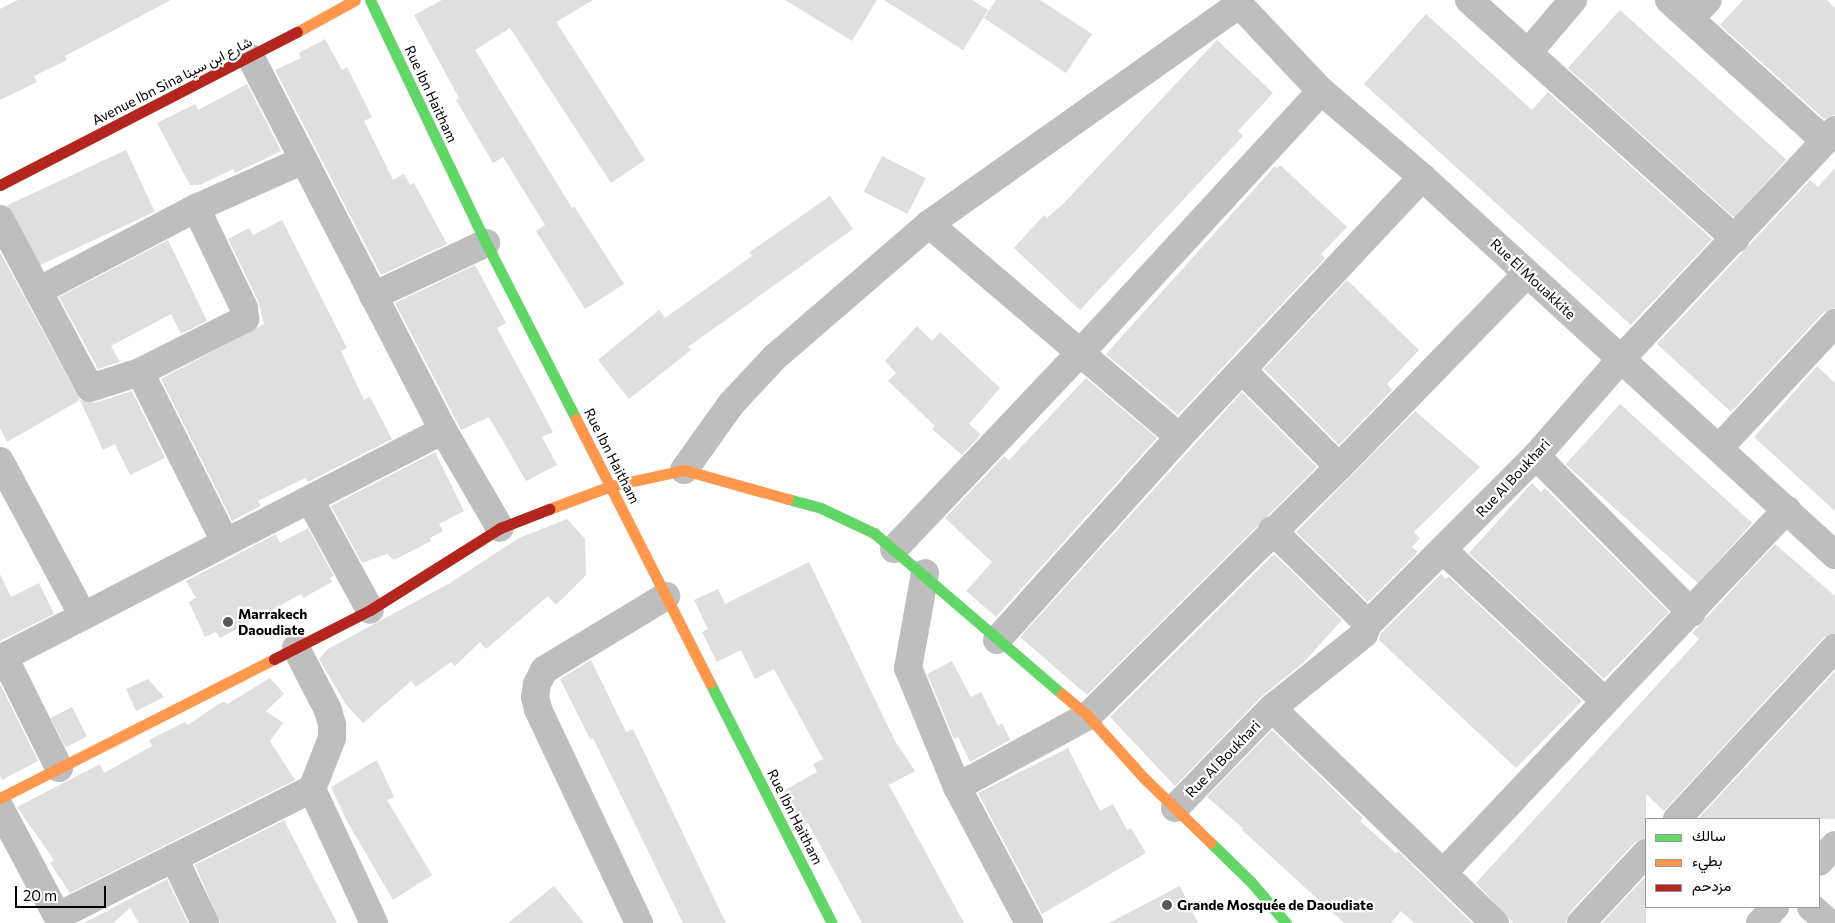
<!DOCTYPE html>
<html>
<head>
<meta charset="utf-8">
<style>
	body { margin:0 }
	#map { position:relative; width:1835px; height:923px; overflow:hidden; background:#fff; font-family:Commissioner,Vazirmatn,sans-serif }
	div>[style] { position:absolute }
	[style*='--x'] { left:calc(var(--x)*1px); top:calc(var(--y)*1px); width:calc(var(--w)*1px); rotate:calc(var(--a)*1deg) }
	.building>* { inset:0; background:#dfdfdf; transform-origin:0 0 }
	.street>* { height:28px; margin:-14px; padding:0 14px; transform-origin:14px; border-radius:14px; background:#bebebe }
	.fast>* { height:11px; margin:-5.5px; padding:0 5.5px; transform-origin:5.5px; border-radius:5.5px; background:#63d668 }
	.slow>* { height:11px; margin:-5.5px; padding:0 5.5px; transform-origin:5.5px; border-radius:5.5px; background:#ff974d }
	.jam>* { height:11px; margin:-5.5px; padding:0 5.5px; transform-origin:5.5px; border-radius:5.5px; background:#b3261e }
	.dots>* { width:14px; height:14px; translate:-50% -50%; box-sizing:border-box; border:2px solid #fff; border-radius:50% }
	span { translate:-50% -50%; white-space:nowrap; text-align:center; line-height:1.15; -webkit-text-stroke:4.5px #fff; paint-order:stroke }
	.street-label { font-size:14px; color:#000 }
	.poi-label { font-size:14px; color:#000; font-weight:700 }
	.left { translate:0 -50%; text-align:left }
	.legend { position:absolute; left:1645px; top:818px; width:175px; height:90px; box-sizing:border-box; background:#fff; border:1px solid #999; margin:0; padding:6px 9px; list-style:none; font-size:15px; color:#000 }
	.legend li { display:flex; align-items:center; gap:10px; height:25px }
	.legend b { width:25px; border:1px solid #999 }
	.scale { position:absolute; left:15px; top:886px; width:91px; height:22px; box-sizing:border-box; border:2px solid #000; border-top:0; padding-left:6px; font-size:15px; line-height:18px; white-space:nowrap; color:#000; -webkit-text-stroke:4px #fff; paint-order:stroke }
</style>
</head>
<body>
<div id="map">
	<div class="building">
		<div style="clip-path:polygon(18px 0,171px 0,65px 56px,67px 60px,34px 76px,37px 82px,0 100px,0 9px)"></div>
		<div style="clip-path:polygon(442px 0,593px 0,556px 22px,645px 160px,611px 183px,510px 28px,475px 50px,572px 208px,574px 206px,624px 284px,585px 309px,536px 231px,545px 225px,503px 157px,493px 163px,456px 100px,459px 98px,414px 15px)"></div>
		<div style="clip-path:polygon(785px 0,877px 0,852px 41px)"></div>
		<div style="clip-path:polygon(884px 0,972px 0,988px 10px,963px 50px)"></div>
		<div style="clip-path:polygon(996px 0,1040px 0,1092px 34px,1066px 73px,984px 18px)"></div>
		<div style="clip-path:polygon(1743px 0,1827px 0,1835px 8px,1835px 115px,1824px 119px,1720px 25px)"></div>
		<div style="left:1620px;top:10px;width:224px;height:78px;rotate:42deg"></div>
		<div style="clip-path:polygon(1426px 14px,1532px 110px,1548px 92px,1712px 239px,1631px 325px,1364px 84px)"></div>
		<div style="clip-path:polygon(325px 39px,342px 70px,347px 67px,372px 117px,364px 121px,393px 180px,404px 174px,410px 185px,414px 183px,447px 244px,381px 275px,275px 70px,301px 58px,299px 53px)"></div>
		<div style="clip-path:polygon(1217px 40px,1273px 93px,1238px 131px,1243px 136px,1080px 310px,1014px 248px,1044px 215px,1047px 218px,1064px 203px)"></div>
		<div style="clip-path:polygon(247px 84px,281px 151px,235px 173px,233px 169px,200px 185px,190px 185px,157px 123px,195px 104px,198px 110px)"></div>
		<div style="left:126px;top:150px;width:68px;height:131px;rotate:65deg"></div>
		<div style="left:882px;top:156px;width:49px;height:40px;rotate:27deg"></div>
		<div style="clip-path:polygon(1280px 165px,1347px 227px,1321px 254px,1325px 258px,1178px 415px,1106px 354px,1275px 166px,1277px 168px)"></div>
		<div style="clip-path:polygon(1835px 168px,1835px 308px,1824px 312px,1731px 412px,1657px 344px,1810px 180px,1818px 187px)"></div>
		<div style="clip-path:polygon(830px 196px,853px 229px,688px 347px,691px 350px,629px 399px,598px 360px,659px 310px,665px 318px,752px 256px,750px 252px)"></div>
		<div style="clip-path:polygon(282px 220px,347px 348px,341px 351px,364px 400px,370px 397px,392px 439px,308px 482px,305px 478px,258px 501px,261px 506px,232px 521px,161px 379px,264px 324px,258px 301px,228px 239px,249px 228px,253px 235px)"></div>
		<div style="clip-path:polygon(168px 240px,207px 321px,181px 334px,171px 314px,111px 346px,120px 362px,98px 369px,59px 297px)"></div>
		<div style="clip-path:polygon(0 252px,80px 400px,7px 442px,0 428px)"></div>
		<div style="clip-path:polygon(475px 265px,506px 323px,497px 328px,553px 432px,542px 437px,557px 465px,526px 481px,489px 417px,461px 430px,395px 303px)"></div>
		<div style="clip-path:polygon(1347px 280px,1419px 350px,1387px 384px,1392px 390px,1339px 445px,1264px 369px)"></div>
		<div style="clip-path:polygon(917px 326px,932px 341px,940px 332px,1000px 388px,969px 424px,981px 435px,962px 455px,932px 429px,935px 426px,888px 381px,896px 373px,885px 361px)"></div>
		<div style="clip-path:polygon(1817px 366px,1835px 383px,1835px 511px,1754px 437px)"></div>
		<div style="clip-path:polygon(1086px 378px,1157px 438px,996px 617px,966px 591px,992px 562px,945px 518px,1004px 456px,1009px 460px)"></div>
		<div style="clip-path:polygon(132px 391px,165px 458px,130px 475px,115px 444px,103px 450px,80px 400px,94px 403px)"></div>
		<div style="clip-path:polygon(1242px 392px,1317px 467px,1087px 695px,1020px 637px)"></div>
		<div style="left:1620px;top:404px;width:178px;height:81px;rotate:42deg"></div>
		<div style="clip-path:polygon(1415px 411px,1480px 467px,1414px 532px,1420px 538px,1412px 547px,1418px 552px,1368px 602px,1296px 532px)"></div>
		<div style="clip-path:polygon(435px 452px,464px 511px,439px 524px,443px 531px,430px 538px,431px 541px,394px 560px,387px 554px,362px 563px,331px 506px)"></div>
		<div style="clip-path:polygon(1532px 483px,1541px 492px,1545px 488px,1669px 612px,1604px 679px,1469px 553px)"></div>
		<div style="clip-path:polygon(567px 519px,585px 539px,586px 575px,556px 605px,548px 596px,486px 649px,480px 642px,455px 666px,451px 662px,416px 687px,411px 681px,363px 723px,345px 703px,319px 659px,328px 649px,450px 583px,519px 538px)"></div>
		<div style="clip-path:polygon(308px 528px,334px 576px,330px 578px,332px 582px,303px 598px,301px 594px,220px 638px,216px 632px,205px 637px,189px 602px,196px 598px,186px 581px,276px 534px,280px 543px)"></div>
		<div style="clip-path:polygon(1775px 544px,1835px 596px,1835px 633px,1824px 637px,1664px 811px,1646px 794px,1646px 838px,1635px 842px,1570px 912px,1566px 923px,1513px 923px,1476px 883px,1699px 639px,1692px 633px)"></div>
		<div style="clip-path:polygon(1274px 554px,1342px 620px,1303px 663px,1261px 697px,1175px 786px,1110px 717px)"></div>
		<div style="clip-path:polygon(809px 562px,895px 741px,915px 771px,889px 785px,964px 923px,862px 923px,808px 823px,801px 827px,783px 791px,817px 772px,813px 764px,823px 759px,774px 669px,755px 679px,741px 650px,717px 662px,702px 632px,708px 629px,694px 600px,718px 589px,725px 604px)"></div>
		<div style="clip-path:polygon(0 574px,11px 597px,39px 583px,54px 614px,0 641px)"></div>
		<div style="clip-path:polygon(1441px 574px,1446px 579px,1448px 576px,1582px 701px,1516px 768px,1379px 640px,1381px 633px)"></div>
		<div style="clip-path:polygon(591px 660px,626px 732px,633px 729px,726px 923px,683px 923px,593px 738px,590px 739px,560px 679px)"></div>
		<div style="clip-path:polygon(952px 661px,971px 697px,981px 692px,998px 726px,1002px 723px,1010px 740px,970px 762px,958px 737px,954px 739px,927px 674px)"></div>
		<div style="clip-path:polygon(1835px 671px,1835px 819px,1698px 819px)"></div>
		<div style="clip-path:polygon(270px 678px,284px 694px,266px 711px,283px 723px,270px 741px,295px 780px,70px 893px,50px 863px,54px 860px,17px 807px,100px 764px,104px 773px,152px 746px,149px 740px,185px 722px,188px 725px,217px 705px,224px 702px,227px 704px)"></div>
		<div style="clip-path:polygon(148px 679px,164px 697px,136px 711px,126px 689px)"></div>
		<div style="clip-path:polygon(0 684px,38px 761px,2px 780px,0 776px)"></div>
		<div style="left:72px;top:707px;width:33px;height:24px;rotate:63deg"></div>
		<div style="clip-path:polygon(1272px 730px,1363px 818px,1360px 821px,1396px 853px,1398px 851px,1472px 923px,1414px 923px,1401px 911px,1391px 923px,1344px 923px,1242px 830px,1243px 828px,1207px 797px)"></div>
		<div style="clip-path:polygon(1068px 748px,1100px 811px,1113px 804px,1127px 830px,1131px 828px,1146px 853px,1042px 914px,978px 793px)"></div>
		<div style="clip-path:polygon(377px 760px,394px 797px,387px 800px,432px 875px,393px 900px,348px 823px,331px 787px)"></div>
		<div style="clip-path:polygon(284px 820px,337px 923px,220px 923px,195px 865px)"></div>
		<div style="clip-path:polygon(1646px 876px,1646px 923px,1602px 923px)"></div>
		<div style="clip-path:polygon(167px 879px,188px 923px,139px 923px,130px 908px,113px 923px,84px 923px)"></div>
		<div style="clip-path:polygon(554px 886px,584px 923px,508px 923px)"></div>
		<div style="clip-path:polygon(1180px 886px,1198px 923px,1109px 923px)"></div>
	</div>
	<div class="street">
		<div style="--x:1235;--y:0;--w:125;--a:46.6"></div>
		<div style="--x:1321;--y:91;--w:133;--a:40.4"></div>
		<div style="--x:1422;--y:177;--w:560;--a:42.47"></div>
		<div style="--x:1469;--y:0;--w:358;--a:41.9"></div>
		<div style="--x:1669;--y:0;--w:210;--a:42.1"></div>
		<div style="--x:1690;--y:19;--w:26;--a:-47"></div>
		<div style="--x:1528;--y:53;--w:70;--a:-49.7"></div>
		<div style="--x:251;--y:58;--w:419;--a:62.7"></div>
		<div style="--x:443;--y:430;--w:113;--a:59.8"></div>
		<div style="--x:0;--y:219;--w:191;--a:62"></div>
		<div style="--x:90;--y:388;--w:52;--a:-17.7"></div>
		<div style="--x:140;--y:372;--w:118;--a:-26.8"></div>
		<div style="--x:245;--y:319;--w:11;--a:-95"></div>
		<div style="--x:244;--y:308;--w:111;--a:-115.6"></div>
		<div style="--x:929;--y:224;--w:328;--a:40.4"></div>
		<div style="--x:38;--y:291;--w:178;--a:-27.7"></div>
		<div style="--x:196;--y:208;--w:118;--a:-24"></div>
		<div style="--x:373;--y:296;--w:125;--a:-25.1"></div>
		<div style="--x:1242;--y:370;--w:137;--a:45"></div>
		<div style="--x:140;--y:372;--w:190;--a:63.4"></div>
		<div style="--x:1719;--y:448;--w:171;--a:-47.1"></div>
		<div style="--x:1536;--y:456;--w:221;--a:45.2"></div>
		<div style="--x:0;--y:461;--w:176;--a:61.8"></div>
		<div style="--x:684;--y:470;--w:81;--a:-54.5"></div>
		<div style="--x:731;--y:404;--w:64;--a:-46.9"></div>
		<div style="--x:775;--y:357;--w:203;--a:-40.8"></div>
		<div style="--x:929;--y:224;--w:379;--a:-35.3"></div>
		<div style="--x:310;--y:500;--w:125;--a:61.4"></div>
		<div style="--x:1272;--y:530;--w:134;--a:44.4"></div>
		<div style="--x:894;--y:549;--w:273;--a:-46.5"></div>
		<div style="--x:1082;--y:351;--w:353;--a:-47.4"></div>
		<div style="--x:1444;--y:551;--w:220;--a:43"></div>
		<div style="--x:925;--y:573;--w:97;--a:100.1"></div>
		<div style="--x:908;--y:668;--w:129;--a:67.6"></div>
		<div style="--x:957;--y:787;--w:154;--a:62.1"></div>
		<div style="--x:997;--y:640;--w:273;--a:-48.1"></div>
		<div style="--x:1179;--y:437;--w:356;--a:-46.9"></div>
		<div style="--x:296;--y:648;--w:70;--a:62.7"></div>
		<div style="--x:328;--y:710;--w:16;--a:75"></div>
		<div style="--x:332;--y:725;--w:13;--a:90"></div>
		<div style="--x:332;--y:738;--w:55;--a:111.4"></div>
		<div style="--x:312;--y:789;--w:148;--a:65.2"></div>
		<div style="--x:4;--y:657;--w:124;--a:63.6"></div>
		<div style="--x:0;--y:659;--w:499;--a:-27.3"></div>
		<div style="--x:1272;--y:708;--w:310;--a:44"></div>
		<div style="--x:957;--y:787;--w:149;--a:-28.5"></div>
		<div style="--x:1088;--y:716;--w:354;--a:-44.8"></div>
		<div style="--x:1339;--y:467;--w:269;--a:-45.8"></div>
		<div style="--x:0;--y:808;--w:130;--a:62.1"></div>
		<div style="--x:1175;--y:808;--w:139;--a:-45.9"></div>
		<div style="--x:1272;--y:708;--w:118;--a:-38.8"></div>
		<div style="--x:1364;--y:634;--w:11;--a:-68"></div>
		<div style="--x:1368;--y:624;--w:238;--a:-45"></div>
		<div style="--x:1536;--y:456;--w:128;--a:-48.8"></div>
		<div style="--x:1620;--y:360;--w:315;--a:-46.9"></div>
		<div style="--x:1677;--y:819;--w:233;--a:-47.3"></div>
		<div style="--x:174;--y:858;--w:72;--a:64.5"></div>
		<div style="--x:1819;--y:862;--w:23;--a:-47"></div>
		<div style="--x:1444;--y:872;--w:499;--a:-46.6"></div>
		<div style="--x:1811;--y:907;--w:24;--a:42"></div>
		<div style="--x:58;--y:916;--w:284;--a:-26.6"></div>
		<div style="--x:639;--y:923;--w:237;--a:-115.3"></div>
		<div style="--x:538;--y:709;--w:12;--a:-104"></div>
		<div style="--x:535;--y:697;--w:13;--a:-81"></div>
		<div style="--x:537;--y:684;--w:16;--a:-63"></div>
		<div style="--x:544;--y:670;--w:143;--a:-31.2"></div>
		<div style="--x:1581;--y:923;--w:96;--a:-47.1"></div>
		<div style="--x:1760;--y:923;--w:22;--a:-47"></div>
	</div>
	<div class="fast">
		<div style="--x:370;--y:0;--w:269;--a:64.5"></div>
		<div style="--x:486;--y:243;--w:198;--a:62.9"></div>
		<div style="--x:788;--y:499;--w:34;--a:15"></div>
		<div style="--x:821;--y:508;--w:59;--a:25.3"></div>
		<div style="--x:874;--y:533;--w:248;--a:40.6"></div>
		<div style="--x:710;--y:683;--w:269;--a:63.1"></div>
		<div style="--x:1210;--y:842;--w:57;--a:44.3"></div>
		<div style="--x:1251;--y:882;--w:54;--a:49.5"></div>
	</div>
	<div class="slow">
		<div style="--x:297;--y:32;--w:66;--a:-28.9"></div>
		<div style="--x:576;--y:419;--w:296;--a:63.1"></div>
		<div style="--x:549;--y:509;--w:66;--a:-20.4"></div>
		<div style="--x:611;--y:486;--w:75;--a:-12.4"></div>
		<div style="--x:684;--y:470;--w:108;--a:15.6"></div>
		<div style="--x:1062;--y:694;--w:34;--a:40"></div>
		<div style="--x:1088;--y:716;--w:85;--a:47.9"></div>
		<div style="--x:1145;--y:779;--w:91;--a:44.1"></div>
		<div style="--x:0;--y:798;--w:307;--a:-26.9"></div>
	</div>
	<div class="jam">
		<div style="--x:0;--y:185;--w:334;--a:-27.3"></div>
		<div style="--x:274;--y:659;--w:108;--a:-27"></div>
		<div style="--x:370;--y:610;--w:154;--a:-32.2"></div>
		<div style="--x:500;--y:528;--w:53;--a:-21.2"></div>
	</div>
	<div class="dots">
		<div style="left:228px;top:622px;background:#595959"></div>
		<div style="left:1167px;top:905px;background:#595959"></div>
	</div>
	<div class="street-label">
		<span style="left:172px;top:81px;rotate:-27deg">Avenue Ibn Sina شارع ابن سينا</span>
		<span style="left:431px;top:94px;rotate:65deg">Rue Ibn Haitham</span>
		<span style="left:1533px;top:279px;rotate:43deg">Rue El Mouakkite</span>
		<span style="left:612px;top:456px;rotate:63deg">Rue Ibn Haitham</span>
		<span style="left:1513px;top:478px;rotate:-47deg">Rue Al Boukhari</span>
		<span style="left:1223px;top:759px;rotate:-46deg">Rue Al Boukhari</span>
		<span style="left:795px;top:817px;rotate:63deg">Rue Ibn Haitham</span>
	</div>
	<div class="poi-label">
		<span class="left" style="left:238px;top:622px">Marrakech<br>Daoudiate</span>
		<span class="left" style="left:1177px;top:905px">Grande Mosquée de Daoudiate</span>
	</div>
	<ul class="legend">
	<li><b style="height:6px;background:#63d668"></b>سالك</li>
	<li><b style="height:6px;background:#ff974d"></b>بطيء</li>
	<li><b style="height:6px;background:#b3261e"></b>مزدحم</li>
	</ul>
	<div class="scale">20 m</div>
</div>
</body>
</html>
